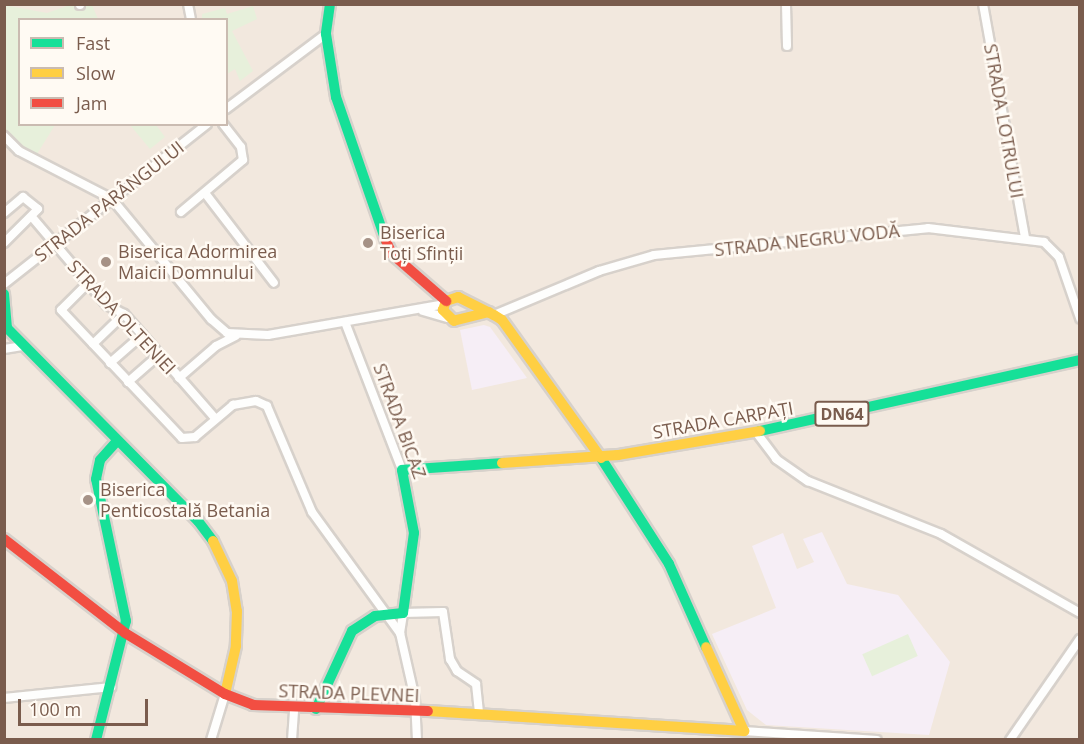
<!DOCTYPE html>
<html>
<head>
<meta charset="utf-8">
<style>
	body { margin:0 }
	#map { position:relative; width:1084px; height:744px; overflow:hidden; background:#f9f5f0; font-family:"Open Sans",sans-serif }
	div>[style] { position:absolute }
	[style*='--x'] { left:calc(var(--x)*1px); top:calc(var(--y)*1px); width:calc(var(--w)*1px); rotate:calc(var(--a)*1deg) }
	.residential>* { inset:0; background:#f2e8de }
	.education>* { inset:0; background:#f6eef6 }
	.green>* { inset:0; background:#e7f0db; transform-origin:0 0 }
	.roads { filter:drop-shadow(2px 0 #d7d1cb) drop-shadow(-2px 0 #d7d1cb) drop-shadow(0 2px #d7d1cb) drop-shadow(0 -2px #d7d1cb) }
	.street>* { height:8px; margin:-4px; padding:0 4px; transform-origin:4px; border-radius:4px; background:#fefefd }
	.fast>* { height:10px; margin:-5px; padding:0 5px; transform-origin:5px; border-radius:5px; background:#16e098 }
	.slow>* { height:10px; margin:-5px; padding:0 5px; transform-origin:5px; border-radius:5px; background:#ffcf43 }
	.jam>* { height:10px; margin:-5px; padding:0 5px; transform-origin:5px; border-radius:5px; background:#f24e42 }
	.dots>* { width:16px; height:16px; translate:-50% -50%; box-sizing:border-box; border:3px solid #fffaf3; border-radius:50% }
	span { translate:-50% -50%; white-space:nowrap; text-align:center; line-height:1.15; -webkit-text-stroke:5px #fffaf3; paint-order:stroke }
	.shield-label span { padding:2px 4px; background:#fffaf3; border:2px solid; border-radius:4px; -webkit-text-stroke-width:0 }
	.shield-label { font-size:16px; color:#7a5c4d; font-weight:700 }
	.street-label { font-size:18px; color:#7a5c4d }
	.poi-label { font-size:18px; color:#7a5c4d }
	.left { translate:0 -50%; text-align:left }
	.frame { position:absolute; inset:0; border:6px solid #7a5c4d; pointer-events:none }
	.legend { position:absolute; left:18px; top:18px; width:210px; height:108px; box-sizing:border-box; background:#fffaf3; border:2px solid #cabbb1; margin:0; padding:8px 10px; list-style:none; font-size:18px; color:#7a5c4d }
	.legend li { display:flex; align-items:center; gap:12px; height:30px }
	.legend b { width:30px; border:2px solid #cabbb1 }
	.scale { position:absolute; left:18px; top:699px; width:130px; height:27px; box-sizing:border-box; border:3px solid #7a5c4d; border-top:0; padding-left:8px; font-size:18px; line-height:21px; white-space:nowrap; color:#7a5c4d; -webkit-text-stroke:4px #fffaf3; paint-order:stroke }
</style>
</head>
<body>
<div id="map">
	<div class="residential">
		<div style="clip-path:polygon(evenodd,5px 5px,1079px 5px,1079px 739px,5px 739px,5px 5px,20px 20px,226px 20px,226px 124px,20px 124px,20px 20px)"></div>
	</div>
	<div class="education">
		<div style="clip-path:polygon(484px 325px,490px 327px,527px 378px,472px 390px,460px 330px)"></div>
		<div style="clip-path:polygon(822px 532px,847px 584px,898px 595px,950px 662px,929px 735px,766px 725px,747px 710px,712px 634px,776px 608px,752px 546px,783px 533px,797px 569px,814px 562px,803px 539px)"></div>
	</div>
	<div class="green">
		<div style="clip-path:polygon(4px 5px,47px 13px,70px 5px,92px 5px,98px 19px,20px 20px,20px 124px,55px 125px,37px 154px,19px 145px,5px 129px)"></div>
		<div style="clip-path:polygon(253px 6px,257px 19px,232px 31px,253px 71px,240px 81px,235px 69px,227px 74px,226px 20px,202px 19px,202px 14px,225px 8px,227px 14px)"></div>
		<div style="clip-path:polygon(130px 125px,156px 125px,165px 137px,150px 149px)"></div>
		<div style="left:908px;top:634px;width:24px;height:50px;rotate:66deg"></div>
	</div>
	<div class="roads">
		<div class="street">
			<div style="--x:80;--y:4;--w:1;--a:90"></div>
			<div style="--x:188;--y:4;--w:16;--a:79"></div>
			<div style="--x:786;--y:4;--w:42;--a:88.6"></div>
			<div style="--x:983;--y:4;--w:238;--a:79.8"></div>
			<div style="--x:226;--y:109;--w:125;--a:-36.9"></div>
			<div style="--x:4;--y:136;--w:21;--a:45"></div>
			<div style="--x:19;--y:151;--w:105;--a:27.3"></div>
			<div style="--x:112;--y:199;--w:156;--a:50.5"></div>
			<div style="--x:211;--y:319;--w:21;--a:41"></div>
			<div style="--x:227;--y:333;--w:41;--a:2.8"></div>
			<div style="--x:268;--y:335;--w:180;--a:-9.9"></div>
			<div style="--x:205;--y:193;--w:113;--a:52.5"></div>
			<div style="--x:181;--y:212;--w:81;--a:-40"></div>
			<div style="--x:243;--y:160;--w:13;--a:-99"></div>
			<div style="--x:241;--y:147;--w:29;--a:-128"></div>
			<div style="--x:4;--y:213;--w:25;--a:-40"></div>
			<div style="--x:23;--y:197;--w:19;--a:39"></div>
			<div style="--x:38;--y:209;--w:48;--a:135"></div>
			<div style="--x:32;--y:217;--w:116;--a:49.6"></div>
			<div style="--x:107;--y:305;--w:19;--a:28"></div>
			<div style="--x:124;--y:314;--w:137;--a:48.9"></div>
			<div style="--x:88;--y:283;--w:38;--a:135"></div>
			<div style="--x:61;--y:310;--w:176;--a:46.6"></div>
			<div style="--x:182;--y:438;--w:13;--a:-4"></div>
			<div style="--x:195;--y:437;--w:50;--a:-40.1"></div>
			<div style="--x:233;--y:405;--w:23;--a:-10"></div>
			<div style="--x:256;--y:401;--w:12;--a:24"></div>
			<div style="--x:267;--y:406;--w:115;--a:67"></div>
			<div style="--x:312;--y:512;--w:150;--a:54"></div>
			<div style="--x:4;--y:284;--w:258;--a:-38.2"></div>
			<div style="--x:423;--y:311;--w:25;--a:16"></div>
			<div style="--x:494;--y:315;--w:114;--a:-22.7"></div>
			<div style="--x:599;--y:271;--w:57;--a:-16.2"></div>
			<div style="--x:654;--y:255;--w:275;--a:-5.6"></div>
			<div style="--x:928;--y:228;--w:117;--a:6.9"></div>
			<div style="--x:1044;--y:242;--w:21;--a:45"></div>
			<div style="--x:1059;--y:257;--w:65;--a:71"></div>
			<div style="--x:345;--y:322;--w:159;--a:68.9"></div>
			<div style="--x:93;--y:344;--w:43;--a:-44.1"></div>
			<div style="--x:4;--y:349;--w:20;--a:-9"></div>
			<div style="--x:110;--y:363;--w:43;--a:-41.2"></div>
			<div style="--x:179;--y:378;--w:49;--a:-40.9"></div>
			<div style="--x:216;--y:346;--w:22;--a:-27"></div>
			<div style="--x:128;--y:382;--w:41;--a:-41.1"></div>
			<div style="--x:756;--y:432;--w:34;--a:53"></div>
			<div style="--x:776;--y:459;--w:39;--a:35"></div>
			<div style="--x:808;--y:481;--w:143;--a:21.7"></div>
			<div style="--x:941;--y:534;--w:160;--a:29.6"></div>
			<div style="--x:4;--y:698;--w:108;--a:-5.9"></div>
			<div style="--x:744;--y:731;--w:133;--a:3.9"></div>
			<div style="--x:211;--y:740;--w:48;--a:-73.1"></div>
			<div style="--x:292;--y:740;--w:32;--a:-86"></div>
			<div style="--x:417;--y:740;--w:41;--a:-92.8"></div>
			<div style="--x:415;--y:699;--w:68;--a:-102.8"></div>
			<div style="--x:400;--y:633;--w:20;--a:-81"></div>
			<div style="--x:403;--y:613;--w:40;--a:-1.4"></div>
			<div style="--x:443;--y:612;--w:48;--a:81.5"></div>
			<div style="--x:450;--y:659;--w:14;--a:60"></div>
			<div style="--x:457;--y:671;--w:23;--a:34"></div>
			<div style="--x:476;--y:684;--w:29;--a:84"></div>
			<div style="--x:1010;--y:740;--w:123;--a:-55.3"></div>
		</div>
		<div class="fast">
			<div style="--x:330;--y:4;--w:30;--a:98"></div>
			<div style="--x:326;--y:34;--w:64;--a:81"></div>
			<div style="--x:336;--y:97;--w:152;--a:70.9"></div>
			<div style="--x:4;--y:294;--w:33;--a:85"></div>
			<div style="--x:4;--y:325;--w:276;--a:45.3"></div>
			<div style="--x:198;--y:521;--w:25;--a:53"></div>
			<div style="--x:760;--y:431;--w:328;--a:-12.5"></div>
			<div style="--x:601;--y:458;--w:126;--a:57.3"></div>
			<div style="--x:669;--y:564;--w:91;--a:66"></div>
			<div style="--x:316;--y:709;--w:86;--a:-65.2"></div>
			<div style="--x:352;--y:631;--w:27;--a:-33"></div>
			<div style="--x:375;--y:616;--w:28;--a:-6"></div>
			<div style="--x:403;--y:613;--w:81;--a:-82.2"></div>
			<div style="--x:414;--y:533;--w:64;--a:-100.8"></div>
			<div style="--x:402;--y:470;--w:100;--a:-4"></div>
			<div style="--x:96;--y:740;--w:123;--a:-75.9"></div>
			<div style="--x:126;--y:621;--w:145;--a:-101.9"></div>
			<div style="--x:96;--y:479;--w:19;--a:-78"></div>
			<div style="--x:100;--y:460;--w:25;--a:-48"></div>
		</div>
		<div class="slow">
			<div style="--x:489;--y:312;--w:36;--a:166"></div>
			<div style="--x:454;--y:321;--w:16;--a:-135"></div>
			<div style="--x:443;--y:310;--w:9;--a:-72"></div>
			<div style="--x:446;--y:301;--w:13;--a:-18"></div>
			<div style="--x:458;--y:297;--w:40;--a:26.6"></div>
			<div style="--x:494;--y:315;--w:9;--a:32"></div>
			<div style="--x:502;--y:320;--w:170;--a:54.3"></div>
			<div style="--x:502;--y:463;--w:116;--a:-3.9"></div>
			<div style="--x:618;--y:455;--w:144;--a:-9.6"></div>
			<div style="--x:213;--y:541;--w:44;--a:64.6"></div>
			<div style="--x:232;--y:581;--w:30;--a:81"></div>
			<div style="--x:237;--y:611;--w:35;--a:92"></div>
			<div style="--x:236;--y:646;--w:49;--a:102.9"></div>
			<div style="--x:428;--y:711;--w:317;--a:3.6"></div>
			<div style="--x:744;--y:731;--w:92;--a:-114.3"></div>
		</div>
		<div class="jam">
			<div style="--x:386;--y:241;--w:14;--a:65"></div>
			<div style="--x:392;--y:254;--w:72;--a:41"></div>
			<div style="--x:4;--y:539;--w:153;--a:37.8"></div>
			<div style="--x:125;--y:633;--w:117;--a:31.4"></div>
			<div style="--x:225;--y:694;--w:30;--a:21"></div>
			<div style="--x:253;--y:705;--w:175;--a:2"></div>
		</div>
	</div>
	<div class="dots">
		<div style="left:368px;top:243px;background:#a69286"></div>
		<div style="left:106px;top:262px;background:#a69286"></div>
		<div style="left:88px;top:500px;background:#a69286"></div>
	</div>
	<div class="shield-label">
		<span style="left:842px;top:414px">DN64</span>
	</div>
	<div class="street-label">
		<span style="left:1004px;top:121px;rotate:80deg">STRADA LOTRULUI</span>
		<span style="left:109px;top:201px;rotate:-38deg">STRADA PARÂNGULUI</span>
		<span style="left:807px;top:240px;rotate:-6deg">STRADA NEGRU VODĂ</span>
		<span style="left:122px;top:317px;rotate:47deg">STRADA OLTENIEI</span>
		<span style="left:723px;top:420px;rotate:-10deg">STRADA CARPAȚI</span>
		<span style="left:400px;top:421px;rotate:70deg">STRADA BICAZ</span>
		<span style="left:349px;top:693px;rotate:2deg">STRADA PLEVNEI</span>
	</div>
	<div class="poi-label">
		<span class="left" style="left:380px;top:243px">Biserica<br>Toți Sfinții</span>
		<span class="left" style="left:118px;top:262px">Biserica Adormirea<br>Maicii Domnului</span>
		<span class="left" style="left:100px;top:500px">Biserica<br>Penticostală Betania</span>
	</div>
	<div class="frame"></div>
	<ul class="legend">
	<li><b style="height:8px;background:#16e098"></b>Fast</li>
	<li><b style="height:8px;background:#ffcf43"></b>Slow</li>
	<li><b style="height:8px;background:#f24e42"></b>Jam</li>
	</ul>
	<div class="scale">100 m</div>
</div>
</body>
</html>
